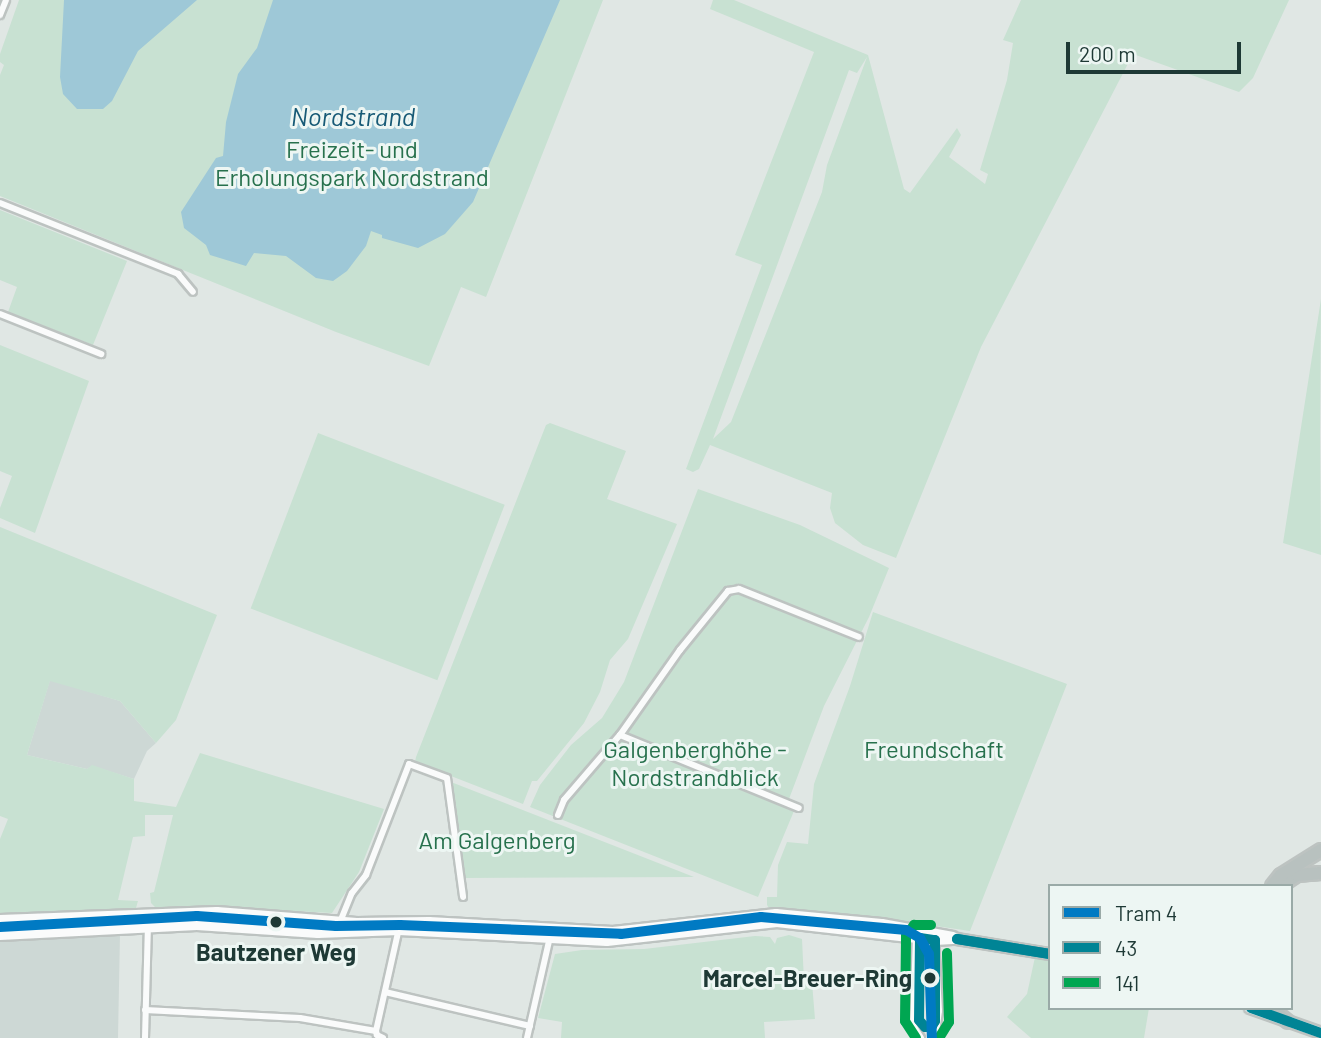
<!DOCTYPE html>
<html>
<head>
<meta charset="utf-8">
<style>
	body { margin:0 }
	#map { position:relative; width:1321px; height:1038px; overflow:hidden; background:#e0e7e4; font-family:Barlow,sans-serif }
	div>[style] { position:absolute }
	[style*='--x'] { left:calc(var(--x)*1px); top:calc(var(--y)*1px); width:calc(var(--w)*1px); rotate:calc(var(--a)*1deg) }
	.built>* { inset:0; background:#cdd8d5 }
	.green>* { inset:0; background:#c8e1d2; transform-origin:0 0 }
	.water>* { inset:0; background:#9ec8d7 }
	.roads { filter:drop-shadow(2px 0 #bdc3c1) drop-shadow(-2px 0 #bdc3c1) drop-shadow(0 2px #bdc3c1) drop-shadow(0 -2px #bdc3c1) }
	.street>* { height:6px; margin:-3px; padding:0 3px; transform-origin:3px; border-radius:3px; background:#fafbfb }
	.secondary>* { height:10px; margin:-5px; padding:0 5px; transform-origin:5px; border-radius:5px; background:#fafbfb }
	.highway>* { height:12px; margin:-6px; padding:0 6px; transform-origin:6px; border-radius:6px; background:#b8c1bf }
	.bus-1>* { height:10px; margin:-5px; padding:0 5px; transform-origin:5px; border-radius:5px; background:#008495 }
	.bus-2>* { height:10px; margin:-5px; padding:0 5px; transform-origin:5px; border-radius:5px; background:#00a651 }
	.tram-1>* { height:10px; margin:-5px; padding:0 5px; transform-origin:5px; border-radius:5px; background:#007ac3 }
	.dots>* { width:19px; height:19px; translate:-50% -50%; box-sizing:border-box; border:4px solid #edf6f3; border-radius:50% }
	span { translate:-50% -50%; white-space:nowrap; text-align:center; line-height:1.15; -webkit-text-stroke:6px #edf6f3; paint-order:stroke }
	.park-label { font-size:24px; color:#27714d }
	.stop-label { font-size:24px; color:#1e3935; font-weight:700 }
	.right { translate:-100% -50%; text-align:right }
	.water-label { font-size:26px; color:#175a76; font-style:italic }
	.legend { position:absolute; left:1048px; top:884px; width:245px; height:126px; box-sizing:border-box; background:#edf6f3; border:2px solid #9aaaa7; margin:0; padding:9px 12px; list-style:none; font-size:21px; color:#1e3935 }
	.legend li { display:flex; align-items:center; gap:14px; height:35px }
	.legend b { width:35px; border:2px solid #9aaaa7 }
	.scale { position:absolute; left:1066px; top:42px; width:175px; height:32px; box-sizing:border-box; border:4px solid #1e3935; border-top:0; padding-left:9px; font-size:21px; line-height:24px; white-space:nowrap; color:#1e3935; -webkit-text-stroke:5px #edf6f3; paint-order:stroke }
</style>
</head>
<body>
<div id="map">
	<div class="built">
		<div style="clip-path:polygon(50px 680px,120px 701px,156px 743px,147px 751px,134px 779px,92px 766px,87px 769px,27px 755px)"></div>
		<div style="clip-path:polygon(120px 935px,118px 1038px,0 1038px,0 942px,40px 936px)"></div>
	</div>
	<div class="green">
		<div style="clip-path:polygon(19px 0,603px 0,486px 297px,461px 287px,429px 366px,336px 332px,0 196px,0 75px,4px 65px,0 62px,0 54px)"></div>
		<div style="clip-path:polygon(evenodd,713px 0,734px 0,868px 55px,904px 189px,910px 193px,957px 128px,961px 135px,949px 157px,985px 184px,988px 174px,980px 170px,1007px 80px,1013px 43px,1003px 40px,1021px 0,1289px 0,1253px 78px,1239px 92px,1133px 54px,981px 347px,896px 558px,863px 545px,835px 523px,830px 508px,832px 493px,710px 445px,699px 469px,693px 472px,686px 469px,762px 265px,735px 255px,814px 52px,710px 9px,713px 0,867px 57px,827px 165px,822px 192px,731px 422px,713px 439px,849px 70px,857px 73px,867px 57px)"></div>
		<div style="clip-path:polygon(0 210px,127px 261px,93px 345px,8px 312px,17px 287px,0 280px)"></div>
		<div style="clip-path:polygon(1321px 299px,1320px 433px,1321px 555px,1283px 543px)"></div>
		<div style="clip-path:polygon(0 345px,89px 381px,35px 533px,0 518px,0 508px,12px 476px,0 471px)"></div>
		<div style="clip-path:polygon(550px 423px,626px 451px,607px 499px,677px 524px,628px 639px,610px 660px,600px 692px,584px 723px,537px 781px,532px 781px,523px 804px,415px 762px,416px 757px,546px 425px)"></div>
		<div style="left:318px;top:433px;width:200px;height:188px;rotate:21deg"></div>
		<div style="clip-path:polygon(698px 489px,800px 525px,889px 568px,869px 617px,824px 706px,786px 807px,794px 811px,758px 897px,530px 807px,540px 785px,571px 745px,602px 718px,624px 682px)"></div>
		<div style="clip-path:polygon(0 527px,217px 615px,176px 720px,156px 743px,120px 701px,50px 681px,27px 755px,87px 769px,92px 765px,134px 779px,134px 801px,176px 807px,200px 753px,384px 809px,359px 872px,332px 913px,199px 906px,156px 908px,151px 903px,150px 893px,154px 892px,173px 815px,145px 815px,145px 836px,133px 837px,118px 900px,138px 901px,136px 908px,101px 913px,0 916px,0 839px,8px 819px,0 816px)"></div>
		<div style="clip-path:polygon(873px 612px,1067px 684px,970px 931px,874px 917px,769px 908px,767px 905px,767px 897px,777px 897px,778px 865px,787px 842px,808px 844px,814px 784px,850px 686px)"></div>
		<div style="clip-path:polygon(451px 782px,694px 877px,464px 878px)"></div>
		<div style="clip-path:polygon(789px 935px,802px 939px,804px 981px,812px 982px,815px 1019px,764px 1022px,765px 1038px,561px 1038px,562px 1022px,538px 1018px,555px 954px,582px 950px,644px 949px,755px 936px,770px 937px,775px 944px,777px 938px)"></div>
		<div style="clip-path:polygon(1035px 957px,1050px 960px,1050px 1008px,1149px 1008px,1144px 1038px,1031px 1038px,1007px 1017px,1027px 994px)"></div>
	</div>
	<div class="water">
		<div style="clip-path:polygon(64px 0,197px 0,138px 51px,112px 101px,103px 109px,77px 109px,63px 94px,60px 77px)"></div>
		<div style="clip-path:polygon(273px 0,560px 0,473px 202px,445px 234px,418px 248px,382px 238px,382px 235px,371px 231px,366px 246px,347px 271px,333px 281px,316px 278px,286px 256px,254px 253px,246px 266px,210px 255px,206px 245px,184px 228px,181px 212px,216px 158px,223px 156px,226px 122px,238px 74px,257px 48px)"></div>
	</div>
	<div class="roads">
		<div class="street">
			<div style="--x:0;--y:15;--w:16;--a:-68"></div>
			<div style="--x:0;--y:203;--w:192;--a:21.7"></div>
			<div style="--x:178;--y:274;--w:23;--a:50"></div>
			<div style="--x:0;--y:314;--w:109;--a:21.6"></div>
			<div style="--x:620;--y:735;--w:193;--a:22.2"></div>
			<div style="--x:558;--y:815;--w:16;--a:-68"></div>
			<div style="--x:564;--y:800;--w:86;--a:-49.3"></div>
			<div style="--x:620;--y:735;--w:104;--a:-54.8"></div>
			<div style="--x:680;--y:650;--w:76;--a:-50.9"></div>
			<div style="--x:728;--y:591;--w:11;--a:-10"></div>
			<div style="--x:739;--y:589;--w:129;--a:21.8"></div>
			<div style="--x:340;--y:922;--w:31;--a:-68"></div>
			<div style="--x:352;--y:893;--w:23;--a:-52"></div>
			<div style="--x:366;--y:875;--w:119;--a:-68.8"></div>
			<div style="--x:409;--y:764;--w:40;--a:20.2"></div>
			<div style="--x:447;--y:778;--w:120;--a:82.3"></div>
			<div style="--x:916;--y:935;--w:90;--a:91.9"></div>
			<div style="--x:913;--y:1025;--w:15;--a:58"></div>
			<div style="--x:935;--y:939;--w:72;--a:86.8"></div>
			<div style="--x:939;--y:1011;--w:27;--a:98"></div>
			<div style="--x:385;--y:992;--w:149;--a:13.2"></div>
			<div style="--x:145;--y:1010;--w:155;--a:3"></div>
			<div style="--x:300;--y:1018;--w:77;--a:9.7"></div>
			<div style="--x:145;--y:1038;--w:111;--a:-88.5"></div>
			<div style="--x:383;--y:1038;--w:7;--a:-153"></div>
			<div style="--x:377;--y:1035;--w:4;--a:-104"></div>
			<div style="--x:376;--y:1031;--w:106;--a:-77.4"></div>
			<div style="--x:527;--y:1038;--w:104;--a:-77.2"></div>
		</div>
		<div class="secondary">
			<div style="--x:0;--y:920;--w:217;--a:-2.1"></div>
			<div style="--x:217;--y:912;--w:140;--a:4.5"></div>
			<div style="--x:357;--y:923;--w:72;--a:-0.8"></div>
			<div style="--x:429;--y:922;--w:184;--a:3.1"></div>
			<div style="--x:613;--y:932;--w:164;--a:-6.3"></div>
			<div style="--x:776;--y:914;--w:106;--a:5.4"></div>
			<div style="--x:882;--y:924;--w:72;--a:10.4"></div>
			<div style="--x:0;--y:935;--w:197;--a:-2.9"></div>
			<div style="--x:197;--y:925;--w:121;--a:3.8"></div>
			<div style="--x:318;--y:933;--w:81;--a:-2.1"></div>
			<div style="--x:399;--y:930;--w:208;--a:3"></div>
			<div style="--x:607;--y:941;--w:171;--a:-6.4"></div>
			<div style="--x:777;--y:922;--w:159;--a:6.5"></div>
			<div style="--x:935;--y:940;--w:22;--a:-3"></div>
			<div style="--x:957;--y:939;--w:94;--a:9.2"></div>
			<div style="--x:1250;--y:1008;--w:75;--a:19.4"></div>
		</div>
		<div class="highway">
			<div style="--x:1285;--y:883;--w:14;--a:-34"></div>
			<div style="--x:1297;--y:875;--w:24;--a:-5"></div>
			<div style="--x:1272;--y:886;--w:14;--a:-51"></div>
			<div style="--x:1281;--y:875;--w:47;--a:-32"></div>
			<div style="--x:1271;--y:1008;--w:22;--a:39"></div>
		</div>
	</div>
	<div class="bus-1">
		<div style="--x:920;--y:938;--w:15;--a:8"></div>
		<div style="--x:935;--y:940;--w:81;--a:90"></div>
		<div style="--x:935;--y:1021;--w:6;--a:121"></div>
		<div style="--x:932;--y:1026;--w:7;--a:172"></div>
		<div style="--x:925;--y:1027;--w:9;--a:-131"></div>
		<div style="--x:919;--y:1020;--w:82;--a:-89.3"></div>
		<div style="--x:957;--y:939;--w:94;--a:9.2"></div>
		<div style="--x:957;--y:939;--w:94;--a:9.2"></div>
		<div style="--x:1251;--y:1008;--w:74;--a:19.7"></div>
	</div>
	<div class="bus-2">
		<div style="--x:916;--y:1038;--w:20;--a:-123"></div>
		<div style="--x:905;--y:1021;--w:85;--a:-89.3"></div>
		<div style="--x:906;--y:936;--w:14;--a:-54"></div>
		<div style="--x:914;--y:925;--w:17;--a:0"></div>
		<div style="--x:939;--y:1038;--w:19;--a:-58"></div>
		<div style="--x:949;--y:1022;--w:69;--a:-91.7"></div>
	</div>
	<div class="tram-1">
		<div style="--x:0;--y:927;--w:197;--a:-3.2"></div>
		<div style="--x:197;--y:916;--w:139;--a:4.1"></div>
		<div style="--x:336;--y:926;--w:64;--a:-0.9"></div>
		<div style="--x:400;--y:925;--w:221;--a:2.3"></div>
		<div style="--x:621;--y:934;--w:141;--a:-6.9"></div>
		<div style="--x:761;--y:917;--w:146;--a:5.1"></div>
		<div style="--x:906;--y:930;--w:16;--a:30"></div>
		<div style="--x:920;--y:938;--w:18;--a:61"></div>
		<div style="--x:929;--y:954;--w:84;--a:88"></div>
	</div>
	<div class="dots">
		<div style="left:276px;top:922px;background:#1e3935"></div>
		<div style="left:930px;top:978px;background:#1e3935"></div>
	</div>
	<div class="park-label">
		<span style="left:352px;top:163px">Freizeit- und<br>Erholungspark Nordstrand</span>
		<span style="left:695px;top:763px">Galgenberghöhe -<br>Nordstrandblick</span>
		<span style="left:934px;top:749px">Freundschaft</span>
		<span style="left:497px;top:840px">Am Galgenberg</span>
	</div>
	<div class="stop-label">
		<span style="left:276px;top:952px">Bautzener Weg</span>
		<span class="right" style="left:912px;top:978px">Marcel-Breuer-Ring</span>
	</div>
	<div class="water-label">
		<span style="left:353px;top:116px">Nordstrand</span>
	</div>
	<ul class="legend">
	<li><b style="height:9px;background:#007ac3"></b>Tram 4</li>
	<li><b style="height:9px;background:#008495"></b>43</li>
	<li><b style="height:9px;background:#00a651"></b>141</li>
	</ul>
	<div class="scale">200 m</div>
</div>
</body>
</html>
